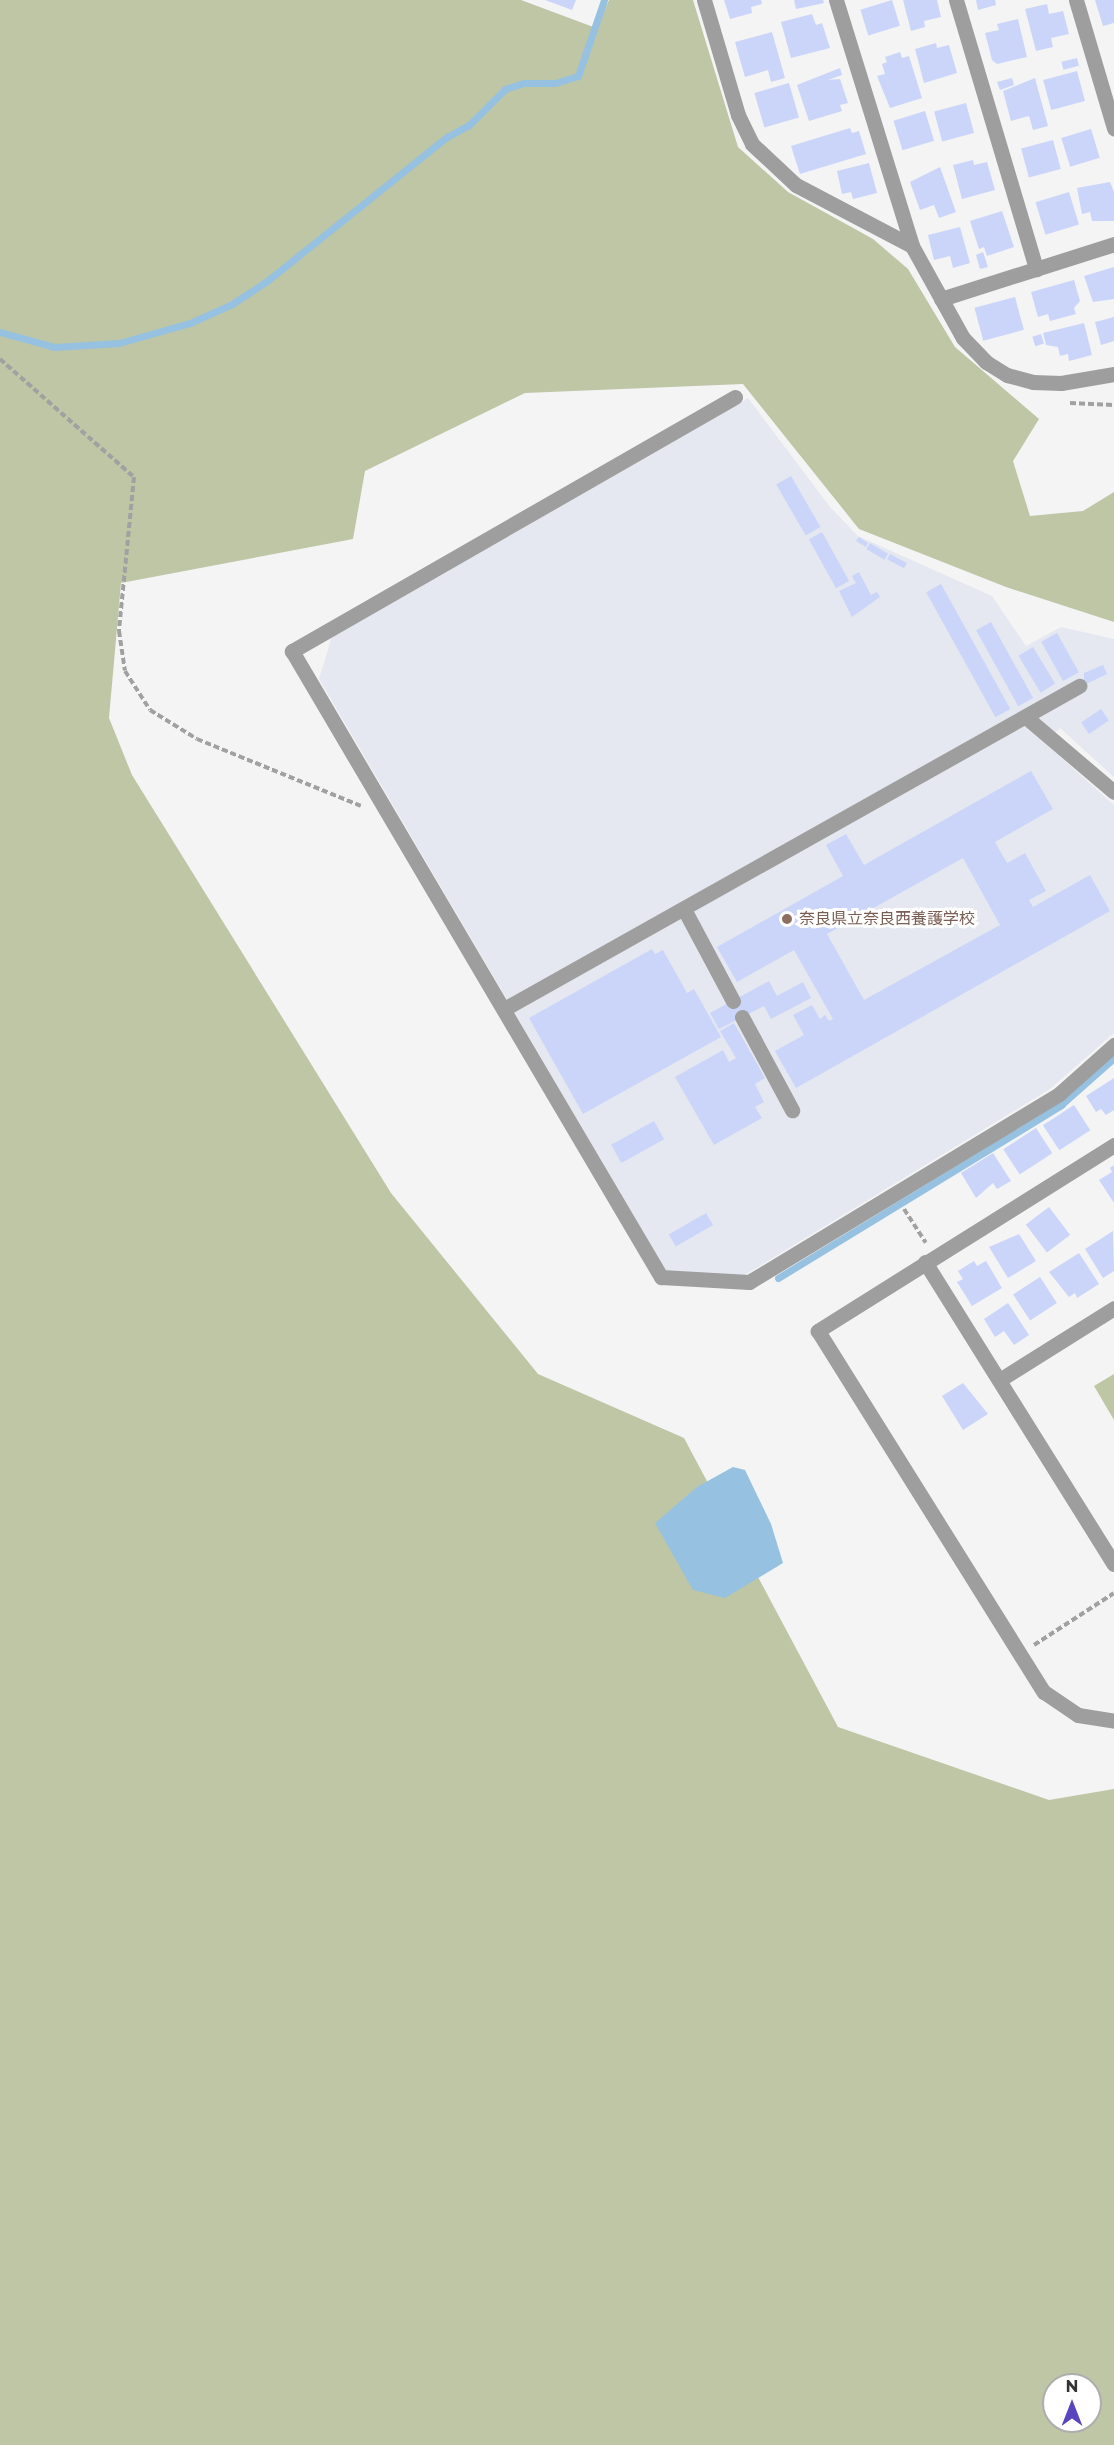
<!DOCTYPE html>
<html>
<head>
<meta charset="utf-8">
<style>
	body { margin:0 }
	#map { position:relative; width:1114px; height:2445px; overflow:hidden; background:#f4f4f5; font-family:Montserrat,"Noto Sans JP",sans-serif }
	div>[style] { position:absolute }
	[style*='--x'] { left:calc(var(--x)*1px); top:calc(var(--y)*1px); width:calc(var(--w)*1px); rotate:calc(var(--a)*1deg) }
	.built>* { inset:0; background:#e5e8f0 }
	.green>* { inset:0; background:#bec6a6 }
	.water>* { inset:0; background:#96c1e0 }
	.stream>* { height:7px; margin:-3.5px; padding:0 3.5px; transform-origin:3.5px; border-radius:3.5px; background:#96c1e0 }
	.building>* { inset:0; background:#cad5f9; transform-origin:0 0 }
	.path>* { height:4px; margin-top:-2px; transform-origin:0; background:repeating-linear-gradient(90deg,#a1a1a1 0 6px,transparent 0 9px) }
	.minor>* { height:15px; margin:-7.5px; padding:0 7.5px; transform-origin:7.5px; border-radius:7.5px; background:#9f9e9e }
	.dots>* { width:16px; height:16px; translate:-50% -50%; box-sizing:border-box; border:3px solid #fff; border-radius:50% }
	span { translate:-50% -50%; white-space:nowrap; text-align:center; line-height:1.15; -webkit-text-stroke:6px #fff; paint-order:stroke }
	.education-label { font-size:16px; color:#785e54 }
	.left { translate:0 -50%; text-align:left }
	.north { position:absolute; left:1042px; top:2373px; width:60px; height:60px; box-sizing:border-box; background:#fff; border:2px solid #adadad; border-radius:50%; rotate:0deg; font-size:16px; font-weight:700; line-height:24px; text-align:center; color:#333 }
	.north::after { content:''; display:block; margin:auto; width:21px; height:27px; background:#5945bd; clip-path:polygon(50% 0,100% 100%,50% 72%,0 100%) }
</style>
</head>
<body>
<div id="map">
	<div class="built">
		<div style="clip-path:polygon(748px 398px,830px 507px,858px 536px,992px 596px,1026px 646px,1061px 627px,1114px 639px,1114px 777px,1060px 728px,1045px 743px,1114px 805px,1114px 1033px,1050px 1089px,743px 1276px,666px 1271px,319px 679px,333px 633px)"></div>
	</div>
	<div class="green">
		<div style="clip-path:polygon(evenodd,0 0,521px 0,596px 28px,609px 0,693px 0,738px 147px,788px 192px,873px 239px,908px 269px,955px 347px,1039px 419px,1013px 461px,1030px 516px,1083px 511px,1114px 492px,1114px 622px,1006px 587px,859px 529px,743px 384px,525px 393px,365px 471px,353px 539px,121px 583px,109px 718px,132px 775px,391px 1193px,538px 1374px,684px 1438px,838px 1727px,1049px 1800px,1114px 1789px,1114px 2445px,0 2445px,0 0,1054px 2385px,1090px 2385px,1090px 2421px,1054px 2421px,1054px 2385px)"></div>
		<div style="clip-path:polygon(1114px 1374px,1114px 1420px,1094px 1386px)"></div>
	</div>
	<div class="water">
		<div style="clip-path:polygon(733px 1467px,745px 1470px,771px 1524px,783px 1563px,725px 1598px,693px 1590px,655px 1523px,697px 1487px)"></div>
	</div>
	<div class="stream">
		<div style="--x:0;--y:332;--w:56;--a:15.5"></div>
		<div style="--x:54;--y:347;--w:65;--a:-3.5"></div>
		<div style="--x:119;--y:343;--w:74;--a:-15.7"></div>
		<div style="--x:190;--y:323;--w:46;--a:-24.3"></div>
		<div style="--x:232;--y:304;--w:42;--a:-33.3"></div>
		<div style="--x:267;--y:281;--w:231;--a:-38.7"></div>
		<div style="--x:447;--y:137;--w:25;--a:-29"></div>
		<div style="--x:469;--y:125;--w:51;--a:-45"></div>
		<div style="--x:505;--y:89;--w:19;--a:-18"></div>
		<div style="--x:523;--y:83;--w:32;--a:0"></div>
		<div style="--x:555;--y:83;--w:24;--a:-17"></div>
		<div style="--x:578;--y:76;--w:80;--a:-71.1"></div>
		<div style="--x:778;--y:1278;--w:332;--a:-31.4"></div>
		<div style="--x:1061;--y:1105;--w:71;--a:-41.6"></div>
	</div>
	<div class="building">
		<div style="clip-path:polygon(545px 0,576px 0,572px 10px)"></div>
		<div style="clip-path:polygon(724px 0,761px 0,762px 4px,751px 7px,752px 13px,730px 19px)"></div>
		<div style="clip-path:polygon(794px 0,823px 0,824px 3px,796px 9px)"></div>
		<div style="left:892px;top:0;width:27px;height:33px;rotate:73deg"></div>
		<div style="clip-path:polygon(903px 0,937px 0,941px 17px,924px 21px,925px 27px,911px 31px)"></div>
		<div style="clip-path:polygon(976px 0,995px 0,996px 5px,978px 10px)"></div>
		<div style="clip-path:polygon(1095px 0,1114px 0,1114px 23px,1103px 26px)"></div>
		<div style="clip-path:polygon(1047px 4px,1049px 14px,1063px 11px,1069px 34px,1051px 38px,1053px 47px,1036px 51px,1025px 9px)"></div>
		<div style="clip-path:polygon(812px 14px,816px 25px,822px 23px,830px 48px,791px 58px,781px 22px)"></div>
		<div style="clip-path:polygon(1018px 19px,1027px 57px,997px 64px,992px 60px,985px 33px,999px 30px,997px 24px)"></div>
		<div style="clip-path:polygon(772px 32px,785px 78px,771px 82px,768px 70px,745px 77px,735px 42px)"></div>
		<div style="clip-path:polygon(936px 43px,937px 48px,949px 45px,957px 73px,924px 83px,915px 49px)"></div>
		<div style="clip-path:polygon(900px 52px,902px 58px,909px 56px,922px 98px,890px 108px,877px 76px,885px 74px,882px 64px,887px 62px,885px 57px)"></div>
		<div style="left:1077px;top:58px;width:8px;height:16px;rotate:76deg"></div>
		<div style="clip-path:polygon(840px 68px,842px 75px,828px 80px,840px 79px,848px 103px,840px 105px,842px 111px,809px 121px,797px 85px)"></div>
		<div style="left:1077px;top:71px;width:31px;height:35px;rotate:75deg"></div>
		<div style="clip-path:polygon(1012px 78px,1014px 85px,1000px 90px,997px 82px)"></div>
		<div style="clip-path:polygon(1035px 78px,1048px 126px,1033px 130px,1029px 116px,1011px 121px,1003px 91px)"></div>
		<div style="left:789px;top:83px;width:36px;height:36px;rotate:74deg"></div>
		<div style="left:966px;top:103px;width:31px;height:33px;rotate:75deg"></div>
		<div style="left:925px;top:111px;width:31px;height:33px;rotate:73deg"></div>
		<div style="clip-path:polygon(850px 128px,852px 133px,859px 131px,866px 154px,800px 174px,791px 146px)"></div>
		<div style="left:1091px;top:129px;width:30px;height:31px;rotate:73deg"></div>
		<div style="left:1053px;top:140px;width:30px;height:33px;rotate:75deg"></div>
		<div style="clip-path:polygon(973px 160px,974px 165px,987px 162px,995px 190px,962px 199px,953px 165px)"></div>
		<div style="clip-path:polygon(869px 163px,877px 193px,853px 199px,851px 192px,842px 194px,837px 171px)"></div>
		<div style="clip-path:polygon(940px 167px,956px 212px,939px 218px,934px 205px,920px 210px,910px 182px)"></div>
		<div style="clip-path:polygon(1110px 182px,1114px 192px,1114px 221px,1092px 221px,1090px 212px,1082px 214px,1077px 188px)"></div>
		<div style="left:1069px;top:192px;width:34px;height:35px;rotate:73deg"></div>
		<div style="clip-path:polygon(1002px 211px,1014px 247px,987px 256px,984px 247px,979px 249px,970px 221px)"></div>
		<div style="clip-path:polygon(960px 227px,970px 263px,953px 268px,950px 256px,934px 260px,928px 235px)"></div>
		<div style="clip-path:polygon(983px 252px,988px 267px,980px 269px,976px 255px)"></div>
		<div style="clip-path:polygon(1114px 267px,1114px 299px,1093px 302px,1084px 276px)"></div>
		<div style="clip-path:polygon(1074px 280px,1080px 301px,1074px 308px,1076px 314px,1050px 321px,1048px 314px,1038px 317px,1031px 292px)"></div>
		<div style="left:1015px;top:297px;width:34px;height:42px;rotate:75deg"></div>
		<div style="clip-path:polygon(1114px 317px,1114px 341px,1101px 345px,1095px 322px)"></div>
		<div style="clip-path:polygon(1084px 323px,1092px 355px,1069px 361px,1068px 354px,1060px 356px,1058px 347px,1046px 345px,1043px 333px)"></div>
		<div style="left:1041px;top:334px;width:10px;height:9px;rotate:73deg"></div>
		<div style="left:791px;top:476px;width:59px;height:17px;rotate:60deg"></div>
		<div style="left:822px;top:532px;width:56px;height:15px;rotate:61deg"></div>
		<div style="clip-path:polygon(859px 537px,868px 543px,866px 547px,856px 541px)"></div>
		<div style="left:870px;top:543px;width:21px;height:7px;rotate:31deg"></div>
		<div style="left:890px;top:554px;width:19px;height:6px;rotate:28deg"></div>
		<div style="clip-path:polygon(859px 572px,871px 595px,877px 592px,880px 597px,852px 617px,839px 591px,856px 583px,852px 576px)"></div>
		<div style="left:941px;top:584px;width:143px;height:17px;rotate:61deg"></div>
		<div style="left:991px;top:622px;width:87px;height:17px;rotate:61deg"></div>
		<div style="left:1057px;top:633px;width:45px;height:18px;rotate:61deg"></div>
		<div style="left:1033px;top:647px;width:43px;height:17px;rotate:59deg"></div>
		<div style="clip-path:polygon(1103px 665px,1107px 674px,1084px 685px,1084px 673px)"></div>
		<div style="left:1101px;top:709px;width:14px;height:24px;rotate:56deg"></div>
		<div style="clip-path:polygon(evenodd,1031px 771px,1053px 809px,995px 842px,1007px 863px,1025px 853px,1046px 891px,1029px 900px,1033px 907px,1090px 875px,1110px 911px,796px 1088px,775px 1051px,804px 1035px,793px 1015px,812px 1005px,820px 1019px,825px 1015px,829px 1021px,833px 1019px,794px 950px,737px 982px,717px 947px,843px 876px,826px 845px,846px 834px,864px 865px,1031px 771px,963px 858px,1000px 925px,864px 1000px,827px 934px,963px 858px)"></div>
		<div style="clip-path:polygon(652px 949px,655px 954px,663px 950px,687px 993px,694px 989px,721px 1037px,583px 1114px,529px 1018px)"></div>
		<div style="clip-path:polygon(769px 981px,777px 996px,803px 982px,811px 998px,771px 1019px,764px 1006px,719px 1029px,710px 1013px)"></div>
		<div style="clip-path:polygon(734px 1023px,765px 1078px,755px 1084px,764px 1102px,755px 1107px,762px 1118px,714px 1145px,675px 1077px,723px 1050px,729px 1062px,736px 1058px,720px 1031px)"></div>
		<div style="clip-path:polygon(1114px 1078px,1114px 1110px,1106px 1115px,1101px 1109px,1096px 1112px,1086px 1096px)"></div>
		<div style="left:1074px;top:1105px;width:30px;height:37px;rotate:57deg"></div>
		<div style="left:654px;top:1121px;width:21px;height:49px;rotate:61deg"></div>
		<div style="left:1036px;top:1128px;width:30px;height:39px;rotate:57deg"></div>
		<div style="clip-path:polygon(993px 1153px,1011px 1181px,997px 1189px,993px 1183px,976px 1198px,961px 1173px)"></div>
		<div style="clip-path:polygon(1114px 1165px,1114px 1203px,1099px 1180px,1112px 1172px,1110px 1168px)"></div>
		<div style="left:1049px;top:1207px;width:35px;height:29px;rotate:53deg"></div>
		<div style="left:706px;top:1213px;width:14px;height:43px;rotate:60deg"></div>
		<div style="clip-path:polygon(1113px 1231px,1114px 1271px,1103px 1278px,1085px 1249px)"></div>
		<div style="clip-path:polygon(1019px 1234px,1036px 1261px,1008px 1278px,989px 1247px)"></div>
		<div style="clip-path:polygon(1079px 1253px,1099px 1284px,1077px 1298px,1075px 1293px,1069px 1297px,1049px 1272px)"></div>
		<div style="clip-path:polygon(974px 1261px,977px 1266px,986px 1261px,1002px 1288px,972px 1306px,957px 1282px,963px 1279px,958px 1271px)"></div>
		<div style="left:1040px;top:1277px;width:31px;height:32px;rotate:57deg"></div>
		<div style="clip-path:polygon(1008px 1303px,1029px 1335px,1014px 1345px,1004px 1331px,995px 1337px,984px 1319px)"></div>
		<div style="clip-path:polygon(963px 1383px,988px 1414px,963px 1430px,942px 1396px)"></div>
	</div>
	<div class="path">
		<div style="--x:0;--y:359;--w:179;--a:41.4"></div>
		<div style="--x:134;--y:477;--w:155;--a:95.6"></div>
		<div style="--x:119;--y:631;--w:40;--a:81.5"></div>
		<div style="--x:125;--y:671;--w:46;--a:57.3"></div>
		<div style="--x:150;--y:710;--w:55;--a:31.7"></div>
		<div style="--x:197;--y:739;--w:177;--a:22.2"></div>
		<div style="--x:1070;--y:403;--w:44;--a:2.6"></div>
		<div style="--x:904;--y:1209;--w:40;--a:57.1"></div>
		<div style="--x:1034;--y:1645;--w:95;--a:-33"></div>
	</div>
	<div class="minor">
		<div style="--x:704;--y:0;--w:120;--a:73.5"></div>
		<div style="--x:738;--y:115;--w:32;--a:64"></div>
		<div style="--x:752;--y:144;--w:60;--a:43"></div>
		<div style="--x:796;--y:185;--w:131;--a:27.7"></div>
		<div style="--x:836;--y:0;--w:257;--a:72.8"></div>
		<div style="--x:912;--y:246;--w:105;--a:61"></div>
		<div style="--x:963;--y:338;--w:33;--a:46"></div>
		<div style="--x:986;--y:362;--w:25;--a:32"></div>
		<div style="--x:1007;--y:375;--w:27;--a:15"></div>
		<div style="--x:1033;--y:382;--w:28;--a:2"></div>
		<div style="--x:1061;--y:383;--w:54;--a:-9.6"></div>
		<div style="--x:956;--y:0;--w:281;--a:73.4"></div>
		<div style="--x:1076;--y:0;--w:134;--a:73.5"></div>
		<div style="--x:941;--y:299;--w:182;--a:-17.6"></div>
		<div style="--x:735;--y:397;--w:511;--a:150.17"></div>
		<div style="--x:292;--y:651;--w:727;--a:59.48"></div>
		<div style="--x:661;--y:1277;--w:88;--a:3.3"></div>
		<div style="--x:749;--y:1282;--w:363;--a:-31.2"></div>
		<div style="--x:1059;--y:1094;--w:74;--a:-41.7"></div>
		<div style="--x:1027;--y:718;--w:114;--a:40.4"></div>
		<div style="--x:685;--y:911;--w:102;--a:61.9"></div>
		<div style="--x:504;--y:1009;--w:660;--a:-29.32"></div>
		<div style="--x:742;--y:1017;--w:106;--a:61.7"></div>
		<div style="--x:1114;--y:1145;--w:350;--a:147.9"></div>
		<div style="--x:818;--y:1331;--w:426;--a:58"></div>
		<div style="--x:1044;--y:1692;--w:41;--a:34.1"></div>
		<div style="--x:1078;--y:1715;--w:36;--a:9"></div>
		<div style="--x:925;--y:1262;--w:356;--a:58"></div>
		<div style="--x:1001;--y:1379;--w:133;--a:-32.1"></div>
	</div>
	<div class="dots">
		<div style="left:787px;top:919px;background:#8d6e63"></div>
	</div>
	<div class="education-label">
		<span class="left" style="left:799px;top:919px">奈良県立奈良西養護学校</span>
	</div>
	<div class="north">N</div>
</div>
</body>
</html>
